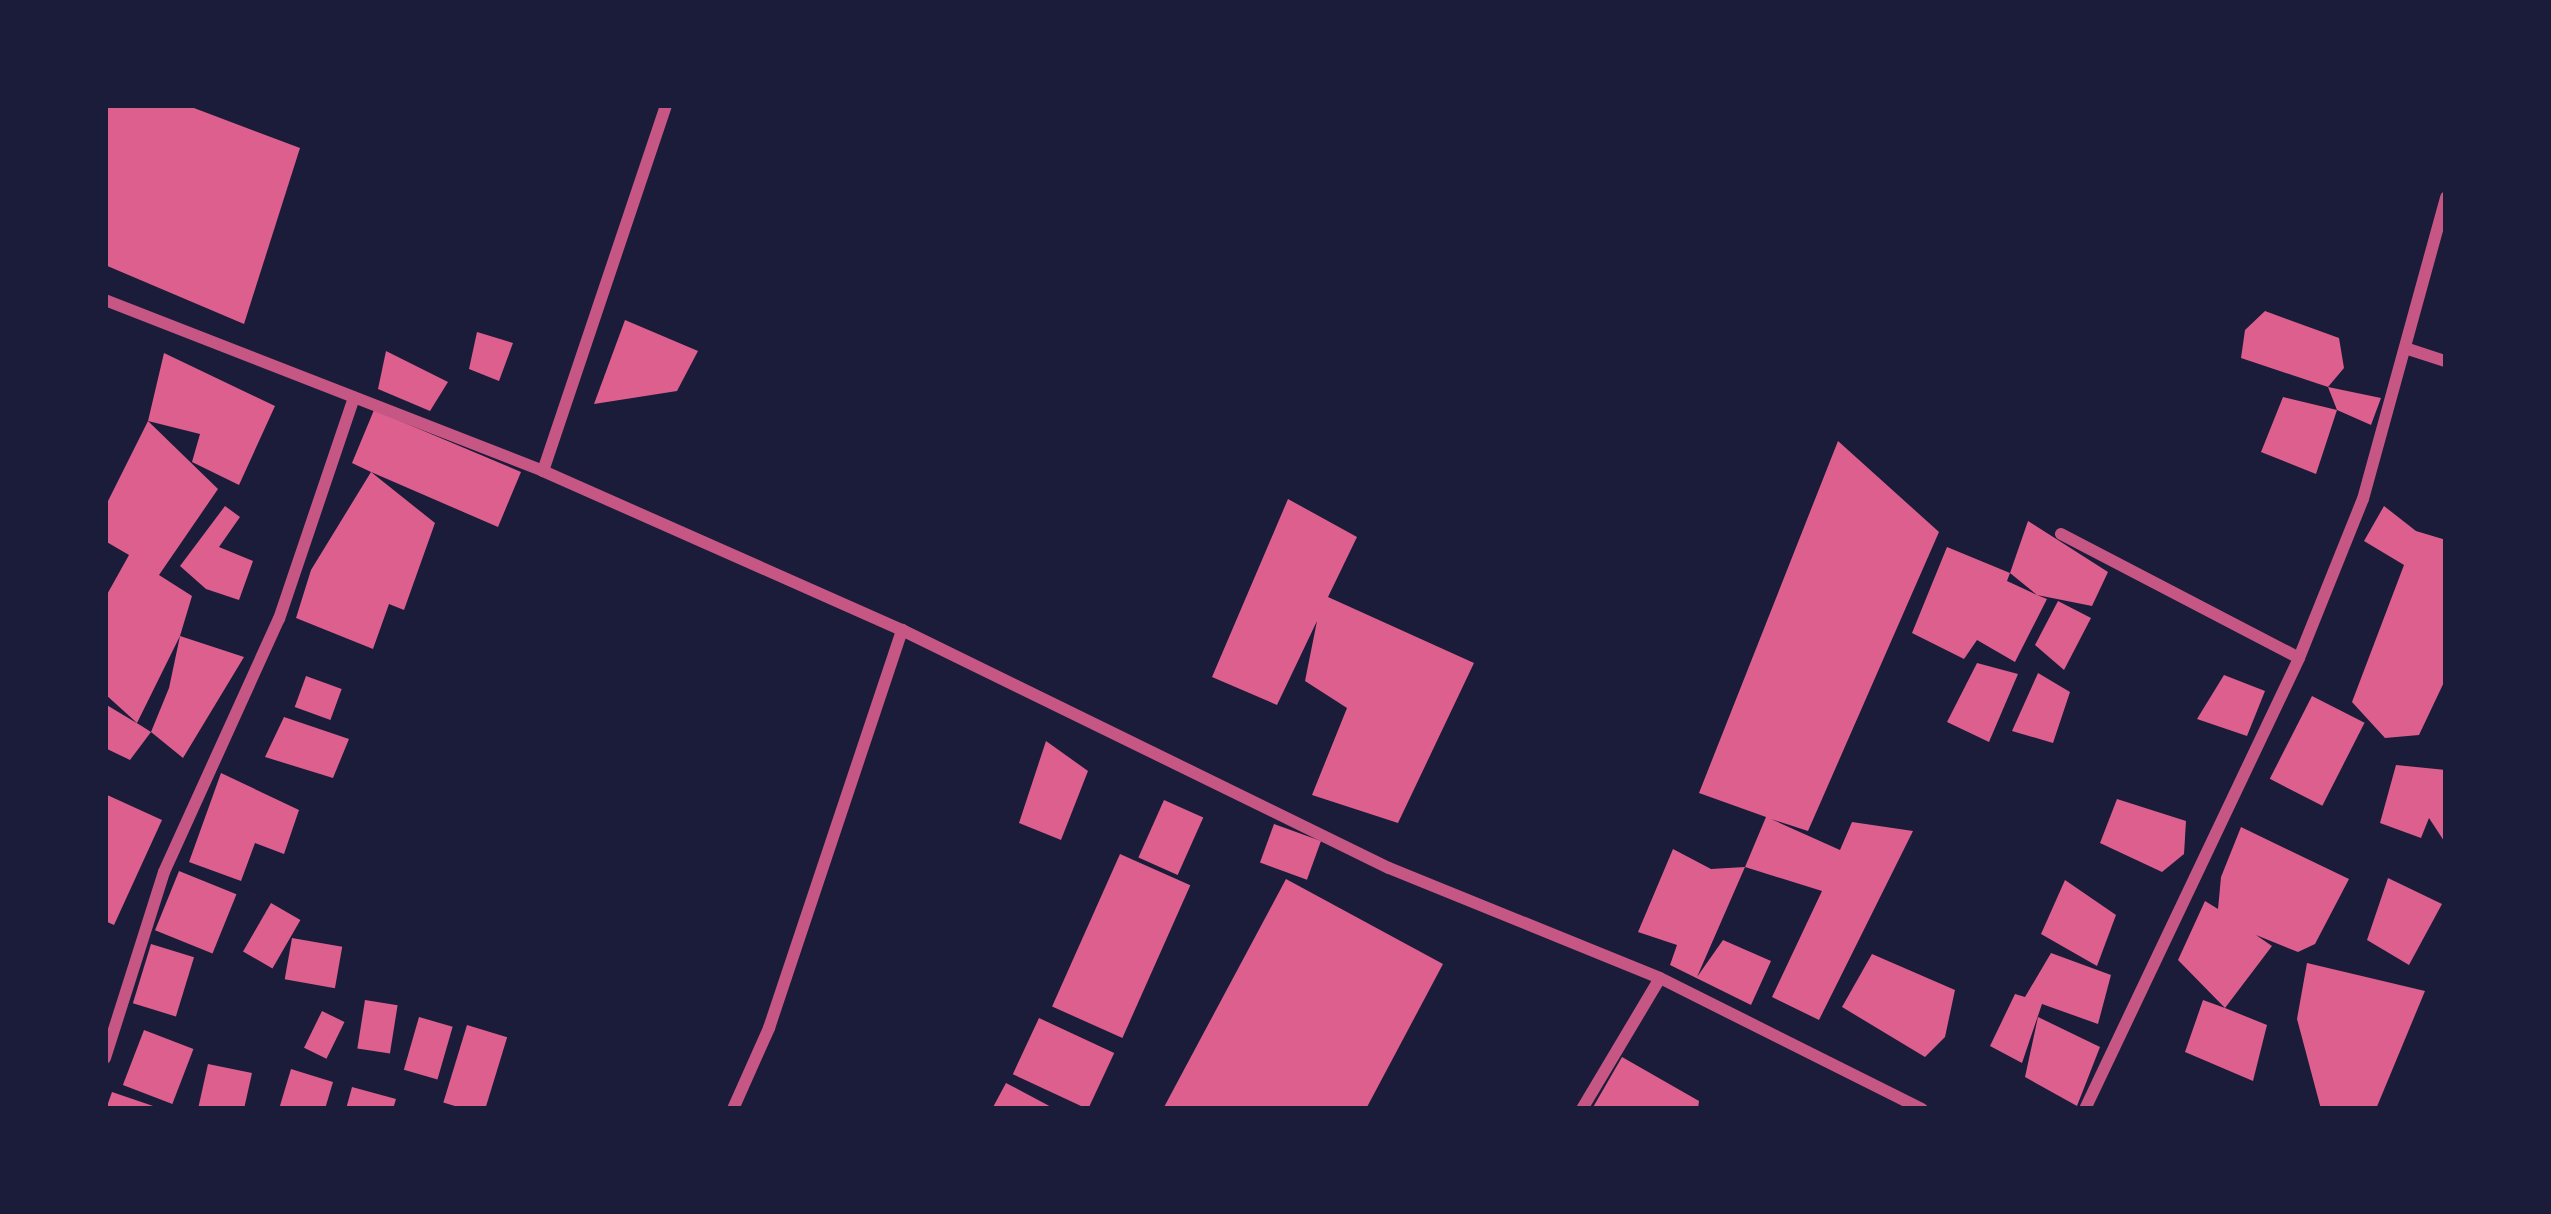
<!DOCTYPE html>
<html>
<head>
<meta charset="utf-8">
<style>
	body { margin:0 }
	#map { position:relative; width:2551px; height:1214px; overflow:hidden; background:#1b1b3a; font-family:"Roboto Condensed",sans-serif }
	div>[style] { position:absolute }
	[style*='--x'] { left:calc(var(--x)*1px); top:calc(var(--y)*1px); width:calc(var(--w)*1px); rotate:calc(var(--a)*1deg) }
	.building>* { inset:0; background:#dd5f8e; transform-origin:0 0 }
	.minor>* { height:12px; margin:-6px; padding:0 6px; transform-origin:6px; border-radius:6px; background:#c65784 }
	span { translate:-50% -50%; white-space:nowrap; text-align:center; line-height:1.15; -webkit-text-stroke:12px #1b1b3a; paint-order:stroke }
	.frame { position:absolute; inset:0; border:108px solid #1b1b3a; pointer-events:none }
</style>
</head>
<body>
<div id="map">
	<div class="building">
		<div style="clip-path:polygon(105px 105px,186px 105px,300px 148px,244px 324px,105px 265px)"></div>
		<div style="clip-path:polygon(2265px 311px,2339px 338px,2344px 368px,2328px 387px,2241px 358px,2245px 330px)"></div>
		<div style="clip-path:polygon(625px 320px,698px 351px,677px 391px,594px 404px)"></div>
		<div style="clip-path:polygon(477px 332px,513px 343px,499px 381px,469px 369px)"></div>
		<div style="clip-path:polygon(386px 351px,448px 382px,430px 411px,378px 389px)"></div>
		<div style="clip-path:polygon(164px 353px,275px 406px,239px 485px,192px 462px,200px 434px,148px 421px)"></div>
		<div style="clip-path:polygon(2328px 387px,2381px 398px,2371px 425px,2337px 410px,2316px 474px,2261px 452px,2283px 397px,2337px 410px)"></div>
		<div style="clip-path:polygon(374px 410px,521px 472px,498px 527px,371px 472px,435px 523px,404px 610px,389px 604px,373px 649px,296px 618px,311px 570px,371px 472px,352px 463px)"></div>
		<div style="clip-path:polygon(148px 421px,218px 489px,159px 575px,192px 596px,180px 636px,244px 657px,183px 758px,151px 732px,130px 760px,105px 748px,105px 704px,140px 725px,151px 732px,169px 688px,180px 636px,137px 723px,105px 694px,105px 598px,129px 555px,105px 541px,105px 507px)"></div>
		<div style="clip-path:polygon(1838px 441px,1939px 532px,1808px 831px,1771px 819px,1840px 850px,1852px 822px,1913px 831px,1819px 1020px,1772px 997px,1822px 891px,1745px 867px,1697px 977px,1723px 940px,1771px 961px,1751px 1005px,1670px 965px,1677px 945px,1638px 932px,1673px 849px,1711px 869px,1745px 867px,1766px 817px,1699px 793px)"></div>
		<div style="clip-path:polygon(1288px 499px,1357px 537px,1328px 597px,1474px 663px,1398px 823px,1312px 795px,1347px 708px,1305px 681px,1317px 621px,1277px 705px,1212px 677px)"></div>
		<div style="clip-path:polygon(225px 506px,240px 517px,219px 547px,253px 561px,239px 600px,206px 589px,180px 566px)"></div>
		<div style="clip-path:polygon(2384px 506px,2416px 531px,2446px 540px,2446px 678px,2419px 735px,2385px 738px,2352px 702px,2404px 565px,2364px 541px)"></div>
		<div style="clip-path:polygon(2028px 521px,2108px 572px,2092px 606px,2037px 595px,2047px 599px,2015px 662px,1977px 640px,1964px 659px,1912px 633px,1947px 547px,2010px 573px,2007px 581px,2037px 595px,2010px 573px)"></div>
		<div style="clip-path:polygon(2058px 601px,2091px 618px,2064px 670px,2035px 645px)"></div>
		<div style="clip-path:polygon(1977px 663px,2018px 674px,1989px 742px,1947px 722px)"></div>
		<div style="clip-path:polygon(2038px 673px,2070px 692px,2053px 743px,2012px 731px)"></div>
		<div style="clip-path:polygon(2224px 675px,2265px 691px,2247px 736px,2197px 719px)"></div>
		<div style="left:306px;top:676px;width:38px;height:33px;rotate:20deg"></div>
		<div style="left:2312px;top:696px;width:59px;height:93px;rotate:27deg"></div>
		<div style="clip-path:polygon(284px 717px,349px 739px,333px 778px,265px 757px)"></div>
		<div style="clip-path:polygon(1046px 741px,1088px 771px,1061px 840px,1019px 823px)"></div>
		<div style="clip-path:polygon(2396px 765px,2446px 770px,2446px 844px,2429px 818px,2421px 838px,2380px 823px)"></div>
		<div style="clip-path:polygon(221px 773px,299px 810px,284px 854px,255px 843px,241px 881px,189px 862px)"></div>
		<div style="clip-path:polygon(105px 794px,162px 820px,114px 925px,105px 921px)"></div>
		<div style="clip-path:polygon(2117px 799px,2186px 821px,2184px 854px,2162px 872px,2100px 843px)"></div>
		<div style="left:1164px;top:800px;width:43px;height:63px;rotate:24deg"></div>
		<div style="left:1274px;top:824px;width:50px;height:41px;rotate:20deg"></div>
		<div style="clip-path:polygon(2241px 827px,2349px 879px,2315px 944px,2298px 952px,2256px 935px,2272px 946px,2225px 1008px,2267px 1025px,2253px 1081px,2185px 1052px,2203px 1000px,2225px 1008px,2178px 960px,2205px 901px,2218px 909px,2221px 877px)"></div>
		<div style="left:1120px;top:854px;width:77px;height:167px;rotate:24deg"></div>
		<div style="left:179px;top:871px;width:62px;height:64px;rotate:22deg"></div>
		<div style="clip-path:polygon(2388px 878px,2442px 904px,2409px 965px,2367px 940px)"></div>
		<div style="clip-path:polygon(1286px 879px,1443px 964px,1366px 1109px,1163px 1109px)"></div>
		<div style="clip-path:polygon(2065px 880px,2116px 915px,2097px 966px,2041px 934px)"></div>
		<div style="left:271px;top:903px;width:34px;height:56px;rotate:30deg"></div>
		<div style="left:292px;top:938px;width:51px;height:42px;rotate:10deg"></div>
		<div style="left:151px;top:944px;width:45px;height:62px;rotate:17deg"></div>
		<div style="clip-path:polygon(2051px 953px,2111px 975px,2098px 1024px,2042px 1004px,2022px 1063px,1990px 1046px,2015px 994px,2025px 997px)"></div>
		<div style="clip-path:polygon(1872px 954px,1955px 990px,1945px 1037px,1925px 1057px,1842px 1007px)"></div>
		<div style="clip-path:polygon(2307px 963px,2425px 991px,2376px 1109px,2321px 1109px,2297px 1019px)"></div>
		<div style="left:365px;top:1000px;width:33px;height:49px;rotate:9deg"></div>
		<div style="left:322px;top:1011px;width:25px;height:41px;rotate:26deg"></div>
		<div style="left:419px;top:1017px;width:35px;height:55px;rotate:16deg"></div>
		<div style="clip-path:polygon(2038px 1017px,2100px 1047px,2077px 1106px,2025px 1077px)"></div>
		<div style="left:1039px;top:1018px;width:83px;height:62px;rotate:25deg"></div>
		<div style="left:467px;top:1025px;width:42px;height:81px;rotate:17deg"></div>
		<div style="left:144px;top:1030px;width:53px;height:59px;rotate:21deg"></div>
		<div style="clip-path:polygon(1622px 1057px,1699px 1101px,1698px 1109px,1592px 1109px)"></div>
		<div style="clip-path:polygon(208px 1064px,252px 1073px,244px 1109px,198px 1109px)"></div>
		<div style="clip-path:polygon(291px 1069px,333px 1082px,325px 1109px,279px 1109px)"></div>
		<div style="clip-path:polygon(1006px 1083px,1055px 1109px,992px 1109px)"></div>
		<div style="clip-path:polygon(352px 1087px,396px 1099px,393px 1109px,346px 1109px)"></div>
		<div style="clip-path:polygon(112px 1092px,159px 1108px,159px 1109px,106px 1109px)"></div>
	</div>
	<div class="minor">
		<div style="--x:105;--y:300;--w:470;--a:21.3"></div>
		<div style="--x:543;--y:471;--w:393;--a:23.9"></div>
		<div style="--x:902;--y:630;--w:542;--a:26.05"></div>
		<div style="--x:1389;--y:868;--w:292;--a:22.1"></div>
		<div style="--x:1660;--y:978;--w:293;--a:26.6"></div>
		<div style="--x:2408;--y:349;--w:40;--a:18"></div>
		<div style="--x:543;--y:471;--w:386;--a:-71.4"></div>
		<div style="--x:2061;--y:534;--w:268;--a:27.5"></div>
		<div style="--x:105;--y:1058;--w:195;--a:-72.4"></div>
		<div style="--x:164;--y:872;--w:278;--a:-65.6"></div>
		<div style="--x:279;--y:619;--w:234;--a:-71.3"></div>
		<div style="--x:733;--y:1109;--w:89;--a:-66"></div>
		<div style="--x:769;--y:1028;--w:420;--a:-71.5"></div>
		<div style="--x:1582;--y:1109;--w:152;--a:-59.2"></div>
		<div style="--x:2085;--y:1109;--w:499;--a:-64.6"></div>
		<div style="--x:2299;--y:658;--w:171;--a:-68.1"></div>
		<div style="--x:2363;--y:499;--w:313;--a:-74.6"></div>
	</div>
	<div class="frame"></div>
</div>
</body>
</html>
